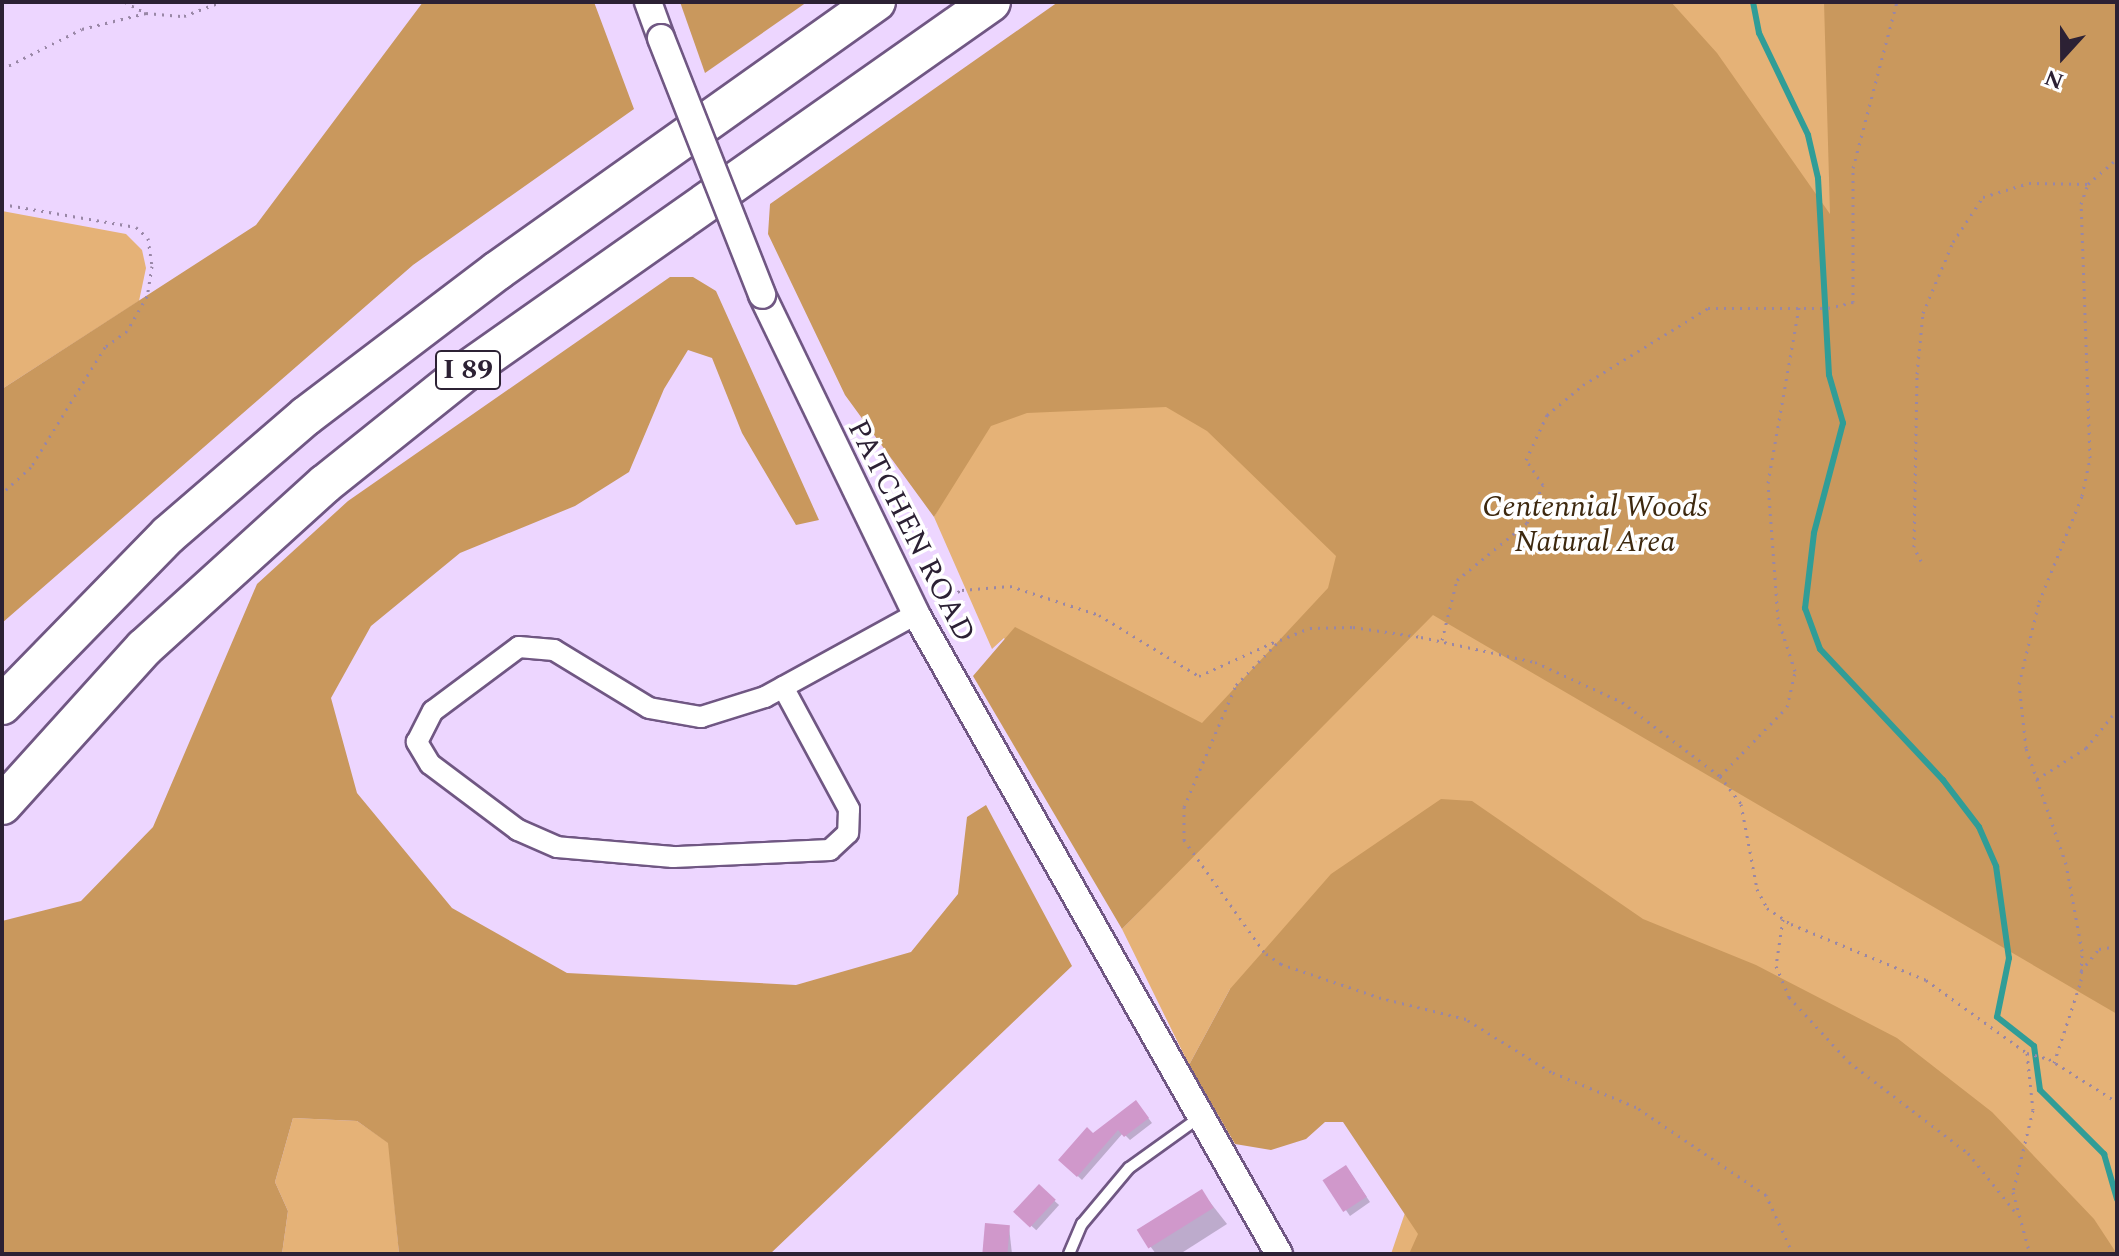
<!DOCTYPE html>
<html>
<head>
<meta charset="utf-8">
<style>
	body { margin:0 }
	#map { position:relative; width:2119px; height:1256px; overflow:hidden; background:#edd6ff; font-family:Spectral,serif }
	div>[style] { position:absolute }
	[style*='--x'] { left:calc(var(--x)*1px); top:calc(var(--y)*1px); width:calc(var(--w)*1px); rotate:calc(var(--a)*1deg) }
	.green>* { inset:0; background:#e5b277 }
	.forest>* { inset:0; background:#c9985d }
	.shadow>* { inset:0; background:#0003; transform-origin:0 0 }
	.stream>* { height:6px; margin:-3px; padding:0 3px; transform-origin:3px; border-radius:3px; background:#309d97 }
	.building>* { inset:0; background:#d098cb; transform-origin:0 0 }
	.path>* { height:3px; margin-top:-1.5px; transform-origin:0; background:repeating-linear-gradient(90deg,#9987a6 0 2px,transparent 0 8px) }
	.roads { filter:drop-shadow(2px 0 #705783) drop-shadow(-2px 0 #705783) drop-shadow(0 2px #705783) drop-shadow(0 -2px #705783) }
	.service>* { height:10px; margin:-5px; padding:0 5px; transform-origin:5px; border-radius:5px; background:#fff }
	.minor>* { height:20px; margin:-10px; padding:0 10px; transform-origin:10px; border-radius:10px; background:#fff }
	.tertiary>* { height:26px; margin:-13px; padding:0 13px; transform-origin:13px; border-radius:13px; background:#fff }
	.motorway>* { height:38px; margin:-19px; padding:0 19px; transform-origin:19px; border-radius:19px; background:#fff }
	.bridges { filter:drop-shadow(2px 0 #705783) drop-shadow(-2px 0 #705783) drop-shadow(0 2px #705783) drop-shadow(0 -2px #705783) }
	.tertiary-bridge>* { height:26px; margin:-13px; padding:0 13px; transform-origin:13px; border-radius:13px; background:#fff }
	span { translate:-50% -50%; white-space:nowrap; text-align:center; line-height:1.15; -webkit-text-stroke:7px #fff; paint-order:stroke }
	.shield-label span { padding:2px 6px; background:#fff; border:2px solid; border-radius:6px; -webkit-text-stroke-width:0 }
	.shield-label { font-size:28px; color:#2c2134; font-weight:700 }
	.park-label { font-size:30px; color:#3e290f; font-style:italic }
	.street-label { font-size:30px; color:#2c2134 }
	.frame { position:absolute; inset:0; border:4px solid #2c2134; pointer-events:none }
	.north { position:absolute; left:2023px; top:16px; width:80px; height:80px; -webkit-text-stroke:6px #fff; paint-order:stroke; rotate:201deg; font-size:22px; font-weight:700; line-height:32px; text-align:center; color:#2c2134 }
	.north::after { content:''; display:block; margin:auto; width:28px; height:36px; background:#2c2134; clip-path:polygon(50% 0,100% 100%,50% 72%,0 100%) }
</style>
</head>
<body>
<div id="map">
	<div class="green">
		<div style="clip-path:polygon(1195px 2px,2117px 2px,2117px 1254px,1391px 1254px,1455px 1066px,1230px 989px,1189px 1065px,1122px 929px,1181px 868px,1004px 638px,992px 649px,934px 517px)"></div>
		<div style="clip-path:polygon(2px 211px,126px 234px,142px 250px,146px 268px,139px 301px,2px 389px)"></div>
		<div style="clip-path:polygon(293px 1118px,357px 1121px,389px 1143px,399px 1254px,282px 1254px,288px 1211px,275px 1182px)"></div>
	</div>
	<div class="forest">
		<div style="clip-path:polygon(423px 2px,594px 2px,634px 109px,413px 265px,2px 623px,2px 389px,256px 225px)"></div>
		<div style="clip-path:polygon(680px 2px,807px 2px,705px 73px)"></div>
		<div style="clip-path:polygon(1058px 2px,1671px 2px,1717px 53px,1830px 214px,1824px 2px,2117px 2px,2117px 1014px,1433px 615px,1122px 929px,973px 676px,1015px 627px,1202px 723px,1328px 588px,1336px 556px,1207px 431px,1166px 407px,1027px 413px,991px 426px,934px 517px,845px 395px,768px 234px,770px 204px)"></div>
		<div style="clip-path:polygon(670px 277px,693px 277px,716px 291px,819px 520px,796px 525px,742px 433px,712px 358px,688px 350px,664px 389px,629px 472px,575px 506px,460px 553px,371px 626px,331px 698px,357px 793px,452px 908px,567px 973px,796px 985px,911px 952px,958px 894px,967px 817px,986px 805px,1072px 966px,770px 1254px,399px 1254px,388px 1143px,357px 1121px,293px 1118px,275px 1182px,288px 1211px,282px 1254px,2px 1254px,2px 921px,81px 901px,153px 827px,257px 584px,348px 501px)"></div>
		<div style="clip-path:polygon(1441px 799px,1472px 801px,1643px 919px,1756px 965px,1897px 1038px,1992px 1112px,2094px 1219px,2117px 1254px,1409px 1254px,1418px 1234px,1343px 1122px,1325px 1122px,1306px 1139px,1271px 1150px,1235px 1144px,1189px 1065px,1230px 989px,1331px 874px)"></div>
	</div>
	<div class="shadow">
		<div style="clip-path:polygon(1140px 1107px,1152px 1123px,1130px 1140px,1123px 1133px,1082px 1180px,1061px 1160px)"></div>
		<div style="clip-path:polygon(1350px 1172px,1370px 1202px,1350px 1216px,1326px 1181px)"></div>
		<div style="left:1039px;top:1187px;width:27px;height:34px;rotate:42deg"></div>
		<div style="clip-path:polygon(1202px 1192px,1227px 1224px,1180px 1254px,1156px 1254px,1139px 1231px)"></div>
		<div style="clip-path:polygon(1009px 1227px,1012px 1254px,986px 1254px)"></div>
	</div>
	<div class="stream">
		<div style="--x:1753;--y:2;--w:32;--a:79"></div>
		<div style="--x:1759;--y:33;--w:113;--a:64.3"></div>
		<div style="--x:1808;--y:135;--w:44;--a:76.9"></div>
		<div style="--x:1818;--y:178;--w:197;--a:86.8"></div>
		<div style="--x:1829;--y:375;--w:50;--a:73.7"></div>
		<div style="--x:1843;--y:423;--w:114;--a:104.8"></div>
		<div style="--x:1814;--y:533;--w:76;--a:96.8"></div>
		<div style="--x:1805;--y:608;--w:44;--a:69.9"></div>
		<div style="--x:1820;--y:649;--w:180;--a:46.8"></div>
		<div style="--x:1943;--y:780;--w:59;--a:52.5"></div>
		<div style="--x:1979;--y:827;--w:43;--a:66.4"></div>
		<div style="--x:1996;--y:866;--w:93;--a:82"></div>
		<div style="--x:2009;--y:958;--w:60;--a:101.5"></div>
		<div style="--x:1997;--y:1017;--w:47;--a:38.1"></div>
		<div style="--x:2034;--y:1046;--w:44;--a:82.2"></div>
		<div style="--x:2040;--y:1090;--w:91;--a:45"></div>
		<div style="--x:2104;--y:1154;--w:47;--a:73.9"></div>
	</div>
	<div class="building">
		<div style="clip-path:polygon(1136px 1100px,1149px 1118px,1124px 1137px,1118px 1130px,1077px 1177px,1058px 1160px,1087px 1127px,1093px 1133px)"></div>
		<div style="left:1346px;top:1165px;width:38px;height:28px;rotate:57deg"></div>
		<div style="left:1039px;top:1184px;width:23px;height:38px;rotate:43deg"></div>
		<div style="left:1202px;top:1189px;width:22px;height:77px;rotate:58deg"></div>
		<div style="left:985px;top:1223px;width:25px;height:31px;rotate:5deg"></div>
	</div>
	<div class="path">
		<div style="--x:125;--y:2;--w:24;--a:28"></div>
		<div style="--x:2;--y:69;--w:89;--a:-26.6"></div>
		<div style="--x:82;--y:29;--w:66;--a:-14"></div>
		<div style="--x:146;--y:13;--w:38;--a:5"></div>
		<div style="--x:184;--y:16;--w:39;--a:-21"></div>
		<div style="--x:2;--y:204;--w:136;--a:9.7"></div>
		<div style="--x:136;--y:227;--w:16;--a:43"></div>
		<div style="--x:148;--y:238;--w:28;--a:82"></div>
		<div style="--x:152;--y:266;--w:30;--a:99"></div>
		<div style="--x:147;--y:296;--w:40;--a:119.7"></div>
		<div style="--x:127;--y:331;--w:27;--a:144"></div>
		<div style="--x:105;--y:347;--w:141;--a:121.7"></div>
		<div style="--x:31;--y:467;--w:39;--a:138"></div>
		<div style="--x:1921;--y:561;--w:16;--a:-117"></div>
		<div style="--x:1914;--y:547;--w:173;--a:-89"></div>
		<div style="--x:1917;--y:374;--w:61;--a:-84.4"></div>
		<div style="--x:1923;--y:313;--w:77;--a:-67.1"></div>
		<div style="--x:1953;--y:242;--w:54;--a:-56.3"></div>
		<div style="--x:1983;--y:197;--w:48;--a:-16.9"></div>
		<div style="--x:2029;--y:183;--w:59;--a:1"></div>
		<div style="--x:936;--y:602;--w:29;--a:-25"></div>
		<div style="--x:962;--y:590;--w:48;--a:-4.8"></div>
		<div style="--x:1010;--y:586;--w:94;--a:18"></div>
		<div style="--x:1099;--y:615;--w:117;--a:31.4"></div>
		<div style="--x:1199;--y:676;--w:85;--a:-24.4"></div>
		<div style="--x:1442;--y:640;--w:62;--a:-76"></div>
		<div style="--x:1457;--y:580;--w:90;--a:-39.2"></div>
		<div style="--x:1527;--y:523;--w:41;--a:-67.2"></div>
		<div style="--x:1543;--y:485;--w:30;--a:-124"></div>
		<div style="--x:1526;--y:460;--w:50;--a:-65"></div>
		<div style="--x:1547;--y:415;--w:47;--a:-39.8"></div>
		<div style="--x:1583;--y:385;--w:147;--a:-31.6"></div>
		<div style="--x:1708;--y:308;--w:120;--a:0"></div>
		<div style="--x:1828;--y:308;--w:26;--a:-13"></div>
		<div style="--x:1853;--y:302;--w:134;--a:-90"></div>
		<div style="--x:1853;--y:168;--w:172;--a:-75.2"></div>
		<div style="--x:1720;--y:776;--w:96;--a:-45.8"></div>
		<div style="--x:1787;--y:707;--w:37;--a:-77"></div>
		<div style="--x:1795;--y:671;--w:55;--a:-108.1"></div>
		<div style="--x:1778;--y:619;--w:136;--a:-94.2"></div>
		<div style="--x:1768;--y:483;--w:179;--a:-80"></div>
		<div style="--x:2037;--y:779;--w:58;--a:-32.3"></div>
		<div style="--x:2086;--y:748;--w:49;--a:-50.8"></div>
		<div style="--x:1783;--y:919;--w:48;--a:98.5"></div>
		<div style="--x:1776;--y:966;--w:34;--a:67"></div>
		<div style="--x:1789;--y:997;--w:88;--a:47.3"></div>
		<div style="--x:1849;--y:1062;--w:150;--a:37.4"></div>
		<div style="--x:1968;--y:1153;--w:77;--a:51.3"></div>
		<div style="--x:2081;--y:971;--w:28;--a:-51"></div>
		<div style="--x:2099;--y:949;--w:18;--a:-9"></div>
		<div style="--x:2027;--y:1053;--w:57;--a:84"></div>
		<div style="--x:2033;--y:1110;--w:84;--a:103.7"></div>
		<div style="--x:2013;--y:1192;--w:64;--a:74.7"></div>
		<div style="--x:2054;--y:1063;--w:86;--a:-71.8"></div>
		<div style="--x:2081;--y:981;--w:30;--a:-88"></div>
		<div style="--x:2082;--y:951;--w:88;--a:-100.4"></div>
		<div style="--x:2066;--y:864;--w:123;--a:-109"></div>
		<div style="--x:2026;--y:748;--w:64;--a:-96.2"></div>
		<div style="--x:2019;--y:684;--w:84;--a:-76.3"></div>
		<div style="--x:2039;--y:602;--w:114;--a:-67.9"></div>
		<div style="--x:2082;--y:496;--w:39;--a:-78"></div>
		<div style="--x:2090;--y:458;--w:254;--a:-92"></div>
		<div style="--x:2081;--y:204;--w:21;--a:-71"></div>
		<div style="--x:2088;--y:184;--w:38;--a:-41"></div>
		<div style="--x:1793;--y:1254;--w:65;--a:-114.6"></div>
		<div style="--x:1766;--y:1195;--w:157;--a:-145.9"></div>
		<div style="--x:1636;--y:1107;--w:92;--a:-157.6"></div>
		<div style="--x:1551;--y:1072;--w:100;--a:-148.1"></div>
		<div style="--x:1466;--y:1019;--w:88;--a:-166.1"></div>
		<div style="--x:1381;--y:998;--w:106;--a:-161.2"></div>
		<div style="--x:1281;--y:964;--w:21;--a:-145"></div>
		<div style="--x:1264;--y:952;--w:138;--a:-125.5"></div>
		<div style="--x:1184;--y:840;--w:33;--a:-90"></div>
		<div style="--x:1184;--y:807;--w:133;--a:-66.9"></div>
		<div style="--x:1236;--y:685;--w:63;--a:-45.6"></div>
		<div style="--x:1280;--y:640;--w:32;--a:-22"></div>
		<div style="--x:1310;--y:628;--w:43;--a:-1.3"></div>
		<div style="--x:1353;--y:627;--w:69;--a:8.4"></div>
		<div style="--x:1421;--y:637;--w:117;--a:12.4"></div>
		<div style="--x:1535;--y:662;--w:96;--a:24.7"></div>
		<div style="--x:1622;--y:702;--w:123;--a:37.1"></div>
		<div style="--x:1720;--y:776;--w:35;--a:53"></div>
		<div style="--x:1741;--y:804;--w:86;--a:79.3"></div>
		<div style="--x:1757;--y:889;--w:21;--a:62"></div>
		<div style="--x:1767;--y:908;--w:29;--a:34"></div>
		<div style="--x:1791;--y:924;--w:146;--a:22.5"></div>
		<div style="--x:1926;--y:980;--w:125;--a:35.9"></div>
		<div style="--x:2027;--y:1053;--w:23;--a:15"></div>
		<div style="--x:2049;--y:1059;--w:80;--a:32.3"></div>
	</div>
	<div class="roads">
		<div class="service">
			<div style="--x:1069;--y:1254;--w:33;--a:-67"></div>
			<div style="--x:1082;--y:1224;--w:73;--a:-50"></div>
			<div style="--x:1129;--y:1168;--w:87;--a:-35.7"></div>
		</div>
		<div class="minor">
			<div style="--x:783;--y:687;--w:139;--a:61.6"></div>
			<div style="--x:849;--y:809;--w:24;--a:92"></div>
			<div style="--x:848;--y:833;--w:25;--a:137"></div>
			<div style="--x:830;--y:850;--w:157;--a:177.4"></div>
			<div style="--x:673;--y:857;--w:116;--a:-175.1"></div>
			<div style="--x:557;--y:847;--w:43;--a:-156.4"></div>
			<div style="--x:518;--y:830;--w:110;--a:-143.1"></div>
			<div style="--x:430;--y:764;--w:26;--a:-121"></div>
			<div style="--x:417;--y:742;--w:35;--a:-63"></div>
			<div style="--x:433;--y:711;--w:107;--a:-36.7"></div>
			<div style="--x:519;--y:647;--w:35;--a:5"></div>
			<div style="--x:554;--y:650;--w:111;--a:31.4"></div>
			<div style="--x:649;--y:708;--w:53;--a:9.8"></div>
			<div style="--x:701;--y:717;--w:67;--a:-17.4"></div>
			<div style="--x:765;--y:697;--w:172;--a:-28.8"></div>
		</div>
		<div class="tertiary">
			<div style="--x:648;--y:2;--w:38;--a:70"></div>
			<div style="--x:762;--y:295;--w:354;--a:64.2"></div>
			<div style="--x:916;--y:614;--w:736;--a:60.44"></div>
		</div>
		<div class="motorway">
			<div style="--x:2;--y:705;--w:238;--a:-45.7"></div>
			<div style="--x:168;--y:535;--w:182;--a:-40.8"></div>
			<div style="--x:306;--y:416;--w:240;--a:-37.2"></div>
			<div style="--x:497;--y:271;--w:465;--a:-35.4"></div>
			<div style="--x:2;--y:805;--w:212;--a:-47.9"></div>
			<div style="--x:144;--y:648;--w:244;--a:-42.2"></div>
			<div style="--x:325;--y:484;--w:179;--a:-38.7"></div>
			<div style="--x:465;--y:372;--w:643;--a:-35.12"></div>
		</div>
	</div>
	<div class="bridges">
		<div class="tertiary-bridge">
			<div style="--x:661;--y:38;--w:276;--a:68.5"></div>
		</div>
	</div>
	<div class="shield-label">
		<span style="left:468px;top:370px">I 89</span>
	</div>
	<div class="park-label">
		<span style="left:1595px;top:524px">Centennial Woods<br>Natural Area</span>
	</div>
	<div class="street-label">
		<span style="left:911px;top:531px;rotate:63deg">PATCHEN ROAD</span>
	</div>
	<div class="frame"></div>
	<div class="north">N</div>
</div>
</body>
</html>
